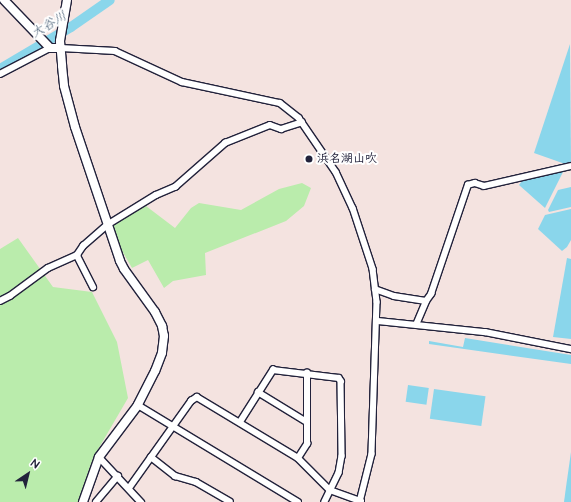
<!DOCTYPE html>
<html>
<head>
<meta charset="utf-8">
<style>
	body { margin:0 }
	#map { position:relative; width:571px; height:502px; overflow:hidden; background:#f4e3e0; font-family:"Architects Daughter","Klee One",sans-serif }
	div>[style] { position:absolute }
	[style*='--x'] { left:calc(var(--x)*1px); top:calc(var(--y)*1px); width:calc(var(--w)*1px); rotate:calc(var(--a)*1deg) }
	.green>* { inset:0; background:#baecac }
	.water>* { inset:0; background:#8ad6eb; transform-origin:0 0 }
	.river>* { height:10px; margin:-5px; padding:0 5px; transform-origin:5px; border-radius:5px; background:#8ad6eb }
	.roads { filter:drop-shadow(1px 0 #22223b) drop-shadow(-1px 0 #22223b) drop-shadow(0 1px #22223b) drop-shadow(0 -1px #22223b) }
	.street>* { height:5.5px; margin:-2.75px; padding:0 2.75px; transform-origin:2.75px; border-radius:2.75px; background:#fff }
	.secondary>* { height:8px; margin:-4px; padding:0 4px; transform-origin:4px; border-radius:4px; background:#fff }
	.dots>* { width:11px; height:11px; translate:-50% -50%; box-sizing:border-box; border:2px solid #fff; border-radius:50% }
	span { translate:-50% -50%; white-space:nowrap; text-align:center; line-height:1.15; -webkit-text-stroke:4px #fff; paint-order:stroke }
	.poi-label { font-size:12px; color:#22223b; font-weight:700 }
	.left { translate:0 -50%; text-align:left }
	.water-label { font-size:13px; color:#415870; font-style:italic }
	.north { position:absolute; left:8px; top:454px; width:40px; height:40px; -webkit-text-stroke:3px #fff; paint-order:stroke; rotate:35deg; font-size:11px; font-weight:700; line-height:16px; text-align:center; color:#22223b }
	.north::after { content:''; display:block; margin:auto; width:14px; height:18px; background:#22223b; clip-path:polygon(50% 0,100% 100%,50% 72%,0 100%) }
</style>
</head>
<body>
<div id="map">
	<div class="green">
		<div style="clip-path:polygon(302px 183px,311px 188px,304px 206px,286px 221px,205px 253px,206px 275px,173px 281px,164px 288px,148px 260px,132px 268px,107px 225px,146px 206px,175px 228px,191px 208px,199px 203px,241px 210px,279px 189px)"></div>
		<div style="clip-path:polygon(18px 238px,53px 287px,92px 292px,117px 342px,128px 398px,93px 458px,78px 502px,0 502px,0 249px)"></div>
	</div>
	<div class="water">
		<div style="clip-path:polygon(570px 44px,571px 164px,568px 165px,534px 153px)"></div>
		<div style="clip-path:polygon(561px 171px,563px 172px,545px 208px,519px 185px,522px 181px)"></div>
		<div style="clip-path:polygon(571px 187px,571px 207px,549px 212px,548px 210px,558px 190px)"></div>
		<div style="clip-path:polygon(571px 209px,571px 240px,567px 247px,562px 251px,538px 229px,545px 215px)"></div>
		<div style="clip-path:polygon(567px 258px,571px 259px,571px 339px,553px 337px)"></div>
		<div style="clip-path:polygon(465px 338px,571px 355px,571px 364px,429px 344px,429px 341px,463px 347px)"></div>
		<div style="left:408px;top:385px;width:21px;height:17px;rotate:8deg"></div>
		<div style="left:434px;top:389px;width:52px;height:30px;rotate:8deg"></div>
		<div style="clip-path:polygon(571px 452px,571px 502px,564px 502px,566px 487px)"></div>
	</div>
	<div class="river">
		<div style="--x:0;--y:69;--w:82;--a:-30.6"></div>
		<div style="--x:71;--y:27;--w:47;--a:-34.7"></div>
	</div>
	<div class="roads">
		<div class="street">
			<div style="--x:61;--y:48;--w:54;--a:3.2"></div>
			<div style="--x:115;--y:51;--w:74;--a:24.8"></div>
			<div style="--x:182;--y:82;--w:100;--a:12.1"></div>
			<div style="--x:280;--y:103;--w:24;--a:38"></div>
			<div style="--x:299;--y:118;--w:65;--a:55.6"></div>
			<div style="--x:336;--y:172;--w:40;--a:65"></div>
			<div style="--x:353;--y:208;--w:64;--a:71.8"></div>
			<div style="--x:373;--y:269;--w:33;--a:83"></div>
			<div style="--x:377;--y:302;--w:152;--a:91.9"></div>
			<div style="--x:372;--y:454;--w:49;--a:104"></div>
			<div style="--x:0;--y:74;--w:56;--a:-27.5"></div>
			<div style="--x:77;--y:255;--w:36;--a:63"></div>
			<div style="--x:375;--y:289;--w:20;--a:20"></div>
			<div style="--x:394;--y:296;--w:32;--a:9"></div>
			<div style="--x:426;--y:301;--w:9;--a:-54"></div>
			<div style="--x:431;--y:294;--w:115;--a:-71.3"></div>
			<div style="--x:468;--y:185;--w:7;--a:-16"></div>
			<div style="--x:475;--y:183;--w:9;--a:18"></div>
			<div style="--x:484;--y:186;--w:89;--a:-12.9"></div>
			<div style="--x:0;--y:301;--w:11;--a:-27"></div>
			<div style="--x:10;--y:296;--w:47;--a:-36.4"></div>
			<div style="--x:48;--y:268;--w:32;--a:-24"></div>
			<div style="--x:77;--y:255;--w:11;--a:-56"></div>
			<div style="--x:83;--y:246;--w:32;--a:-41"></div>
			<div style="--x:107;--y:225;--w:57;--a:-31.5"></div>
			<div style="--x:156;--y:195;--w:21;--a:-23"></div>
			<div style="--x:175;--y:187;--w:67;--a:-41.3"></div>
			<div style="--x:225;--y:143;--w:48;--a:-21.8"></div>
			<div style="--x:270;--y:125;--w:12;--a:20"></div>
			<div style="--x:281;--y:129;--w:22;--a:-18"></div>
			<div style="--x:378;--y:321;--w:108;--a:5.9"></div>
			<div style="--x:485;--y:332;--w:88;--a:11.2"></div>
			<div style="--x:416;--y:325;--w:26;--a:-67"></div>
			<div style="--x:258;--y:392;--w:57;--a:31.5"></div>
			<div style="--x:138;--y:405;--w:187;--a:31.2"></div>
			<div style="--x:240;--y:422;--w:62;--a:-57.6"></div>
			<div style="--x:273;--y:370;--w:66;--a:6.9"></div>
			<div style="--x:339;--y:378;--w:4;--a:56"></div>
			<div style="--x:341;--y:381;--w:75;--a:89.2"></div>
			<div style="--x:342;--y:456;--w:17;--a:100"></div>
			<div style="--x:339;--y:473;--w:32;--a:116"></div>
			<div style="--x:99;--y:457;--w:62;--a:47"></div>
			<div style="--x:151;--y:457;--w:31;--a:38"></div>
			<div style="--x:175;--y:476;--w:22;--a:16"></div>
			<div style="--x:196;--y:482;--w:39;--a:30"></div>
			<div style="--x:298;--y:458;--w:17;--a:-57"></div>
			<div style="--x:307;--y:444;--w:71;--a:-90"></div>
			<div style="--x:129;--y:488;--w:107;--a:-54.5"></div>
			<div style="--x:191;--y:401;--w:7;--a:-34"></div>
			<div style="--x:197;--y:397;--w:118;--a:31.1"></div>
			<div style="--x:298;--y:458;--w:45;--a:45"></div>
			<div style="--x:330;--y:490;--w:33;--a:20"></div>
			<div style="--x:96;--y:502;--w:34;--a:-50"></div>
		</div>
		<div class="secondary">
			<div style="--x:4;--y:0;--w:66;--a:46.2"></div>
			<div style="--x:50;--y:48;--w:11;--a:0"></div>
			<div style="--x:67;--y:0;--w:42;--a:99.7"></div>
			<div style="--x:60;--y:41;--w:25;--a:85"></div>
			<div style="--x:62;--y:66;--w:20;--a:84"></div>
			<div style="--x:64;--y:86;--w:42;--a:75"></div>
			<div style="--x:75;--y:127;--w:141;--a:71.4"></div>
			<div style="--x:120;--y:261;--w:9;--a:63"></div>
			<div style="--x:124;--y:269;--w:53;--a:54.2"></div>
			<div style="--x:155;--y:312;--w:16;--a:63"></div>
			<div style="--x:162;--y:326;--w:10;--a:79"></div>
			<div style="--x:164;--y:336;--w:17;--a:97"></div>
			<div style="--x:162;--y:353;--w:19;--a:111"></div>
			<div style="--x:155;--y:371;--w:38;--a:117"></div>
			<div style="--x:138;--y:405;--w:65;--a:126.9"></div>
			<div style="--x:99;--y:457;--w:48;--a:109.6"></div>
		</div>
	</div>
	<div class="dots">
		<div style="left:309px;top:159px;background:#22223b"></div>
	</div>
	<div class="poi-label">
		<span class="left" style="left:317px;top:159px">浜名湖山吹</span>
	</div>
	<div class="water-label">
		<span style="left:49px;top:25px;rotate:-31deg">大谷川</span>
	</div>
	<div class="north">N</div>
</div>
</body>
</html>
